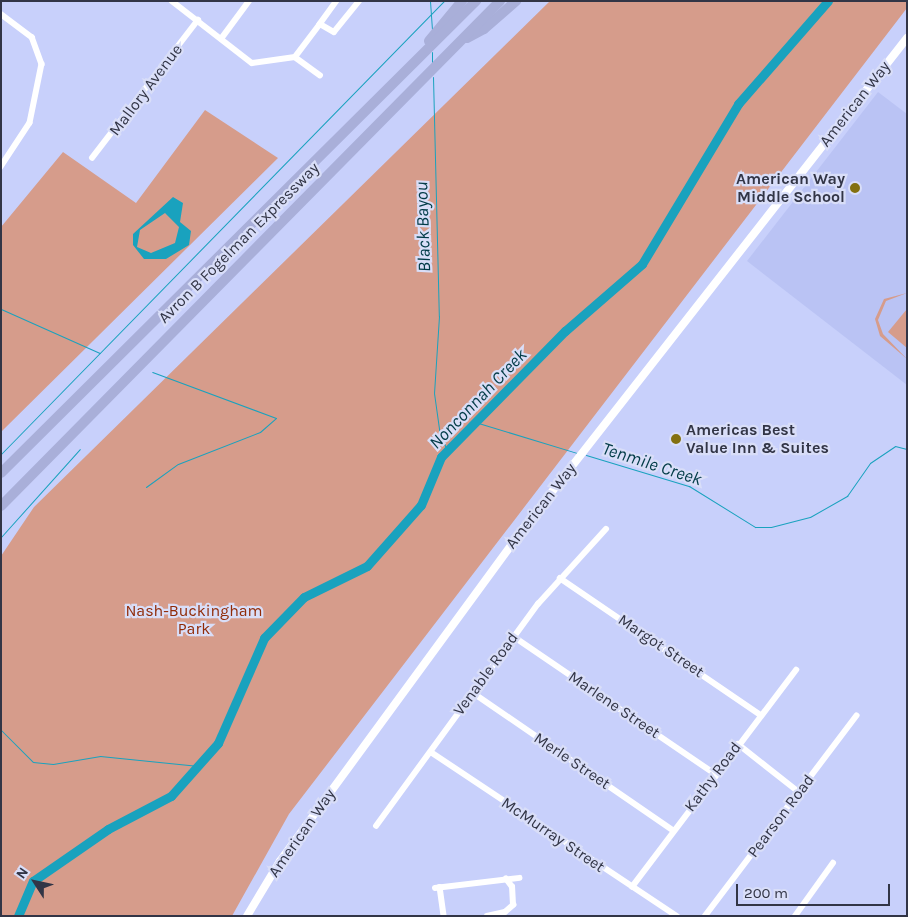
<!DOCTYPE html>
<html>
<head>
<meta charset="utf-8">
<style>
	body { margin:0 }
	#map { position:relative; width:908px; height:917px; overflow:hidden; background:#c8d0fb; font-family:Karla,sans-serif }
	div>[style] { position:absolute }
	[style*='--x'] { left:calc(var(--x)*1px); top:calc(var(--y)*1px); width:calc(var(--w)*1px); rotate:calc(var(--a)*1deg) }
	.built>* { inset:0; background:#bac3f4 }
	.green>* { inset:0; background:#d69c8b }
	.water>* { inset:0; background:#19a2be }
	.stream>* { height:1px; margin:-0.5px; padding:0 0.5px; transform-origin:0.5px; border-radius:0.5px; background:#19a2be }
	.river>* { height:9px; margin:-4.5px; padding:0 4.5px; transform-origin:4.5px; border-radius:4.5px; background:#19a2be }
	.street>* { height:5.5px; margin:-2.75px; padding:0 2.75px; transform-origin:2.75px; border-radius:2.75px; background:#fff }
	.secondary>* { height:8px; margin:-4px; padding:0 4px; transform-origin:4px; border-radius:4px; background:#fff }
	.highway>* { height:10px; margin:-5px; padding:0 5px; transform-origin:5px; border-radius:5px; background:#a9afd9 }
	.dots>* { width:14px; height:14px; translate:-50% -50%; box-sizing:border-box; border:2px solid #d9def8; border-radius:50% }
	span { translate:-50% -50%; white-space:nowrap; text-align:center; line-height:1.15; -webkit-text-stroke:4.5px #d9def8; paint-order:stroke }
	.street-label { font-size:16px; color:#323546 }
	.poi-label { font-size:16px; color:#323546; font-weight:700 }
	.right { translate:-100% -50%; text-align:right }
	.left { translate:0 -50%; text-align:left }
	.park-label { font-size:16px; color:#902a07 }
	.water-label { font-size:18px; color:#023b47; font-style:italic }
	.frame { position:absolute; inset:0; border:2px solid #323546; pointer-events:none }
	.north { position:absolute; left:10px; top:857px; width:50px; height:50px; -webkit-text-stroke:4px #d9def8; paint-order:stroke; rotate:305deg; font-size:14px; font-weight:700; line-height:20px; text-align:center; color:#323546 }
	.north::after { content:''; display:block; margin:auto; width:18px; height:22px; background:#323546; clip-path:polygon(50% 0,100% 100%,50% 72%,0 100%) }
	.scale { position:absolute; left:736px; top:884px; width:154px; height:22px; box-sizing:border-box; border:2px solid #323546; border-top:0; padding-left:6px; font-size:15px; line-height:18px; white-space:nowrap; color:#323546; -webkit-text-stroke:4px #d9def8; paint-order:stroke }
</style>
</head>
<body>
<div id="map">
	<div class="built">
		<div style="clip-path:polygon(878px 92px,907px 114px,907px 385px,747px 261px)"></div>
	</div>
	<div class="green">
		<div style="clip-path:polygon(550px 1px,907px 1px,907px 8px,289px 814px,232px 916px,1px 916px,1px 556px,34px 507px)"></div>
		<div style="clip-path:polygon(205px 110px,278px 158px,1px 432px,1px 227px,63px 152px,136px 203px)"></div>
		<div style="clip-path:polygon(907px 293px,886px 301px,878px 320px,883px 334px,907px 359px,880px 336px,875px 319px,884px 299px)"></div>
		<div style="clip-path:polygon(907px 309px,907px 348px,888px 332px)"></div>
	</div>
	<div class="water">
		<div style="clip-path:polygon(evenodd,173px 197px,183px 203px,180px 222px,191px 231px,189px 245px,166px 259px,144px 259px,133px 245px,133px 234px,173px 197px,165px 213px,179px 227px,175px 243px,151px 253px,137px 247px,140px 230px,165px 213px)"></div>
	</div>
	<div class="stream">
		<div style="--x:430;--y:1;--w:29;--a:86"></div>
		<div style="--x:432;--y:52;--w:11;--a:90"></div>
		<div style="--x:433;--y:77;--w:239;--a:88.6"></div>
		<div style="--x:439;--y:316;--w:77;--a:93.7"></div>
		<div style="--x:434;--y:393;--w:37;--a:82"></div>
		<div style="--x:439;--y:430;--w:22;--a:69"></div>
		<div style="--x:1;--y:309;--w:108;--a:24"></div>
		<div style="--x:475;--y:422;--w:107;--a:16.9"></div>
		<div style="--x:1;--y:454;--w:634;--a:-45.64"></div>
		<div style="--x:586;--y:455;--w:108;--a:16.8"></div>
		<div style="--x:689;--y:486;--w:78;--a:31.8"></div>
		<div style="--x:755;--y:527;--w:16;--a:0"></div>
		<div style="--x:771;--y:527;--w:40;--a:-14.4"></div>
		<div style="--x:810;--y:517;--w:43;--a:-29.6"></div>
		<div style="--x:847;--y:496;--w:40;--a:-55.1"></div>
		<div style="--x:870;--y:463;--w:30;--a:-34"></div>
		<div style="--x:895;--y:446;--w:12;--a:14"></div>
		<div style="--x:146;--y:487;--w:39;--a:-36"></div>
		<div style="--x:178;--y:464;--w:88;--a:-21.3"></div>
		<div style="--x:260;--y:432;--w:21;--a:-41"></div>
		<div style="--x:276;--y:418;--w:132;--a:-159.6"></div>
		<div style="--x:1;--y:537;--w:118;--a:-48.1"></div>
		<div style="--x:1;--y:730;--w:45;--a:45"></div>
		<div style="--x:33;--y:762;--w:20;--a:6"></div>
		<div style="--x:53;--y:764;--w:48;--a:-9.7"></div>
		<div style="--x:100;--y:756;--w:99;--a:5.8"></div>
	</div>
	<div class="river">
		<div style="--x:18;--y:916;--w:38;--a:-67"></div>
		<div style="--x:33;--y:881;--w:91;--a:-34.7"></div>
		<div style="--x:108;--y:829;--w:71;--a:-27.6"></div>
		<div style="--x:171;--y:796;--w:71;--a:-48.4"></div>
		<div style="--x:218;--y:743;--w:115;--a:-66.3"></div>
		<div style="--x:264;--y:638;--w:57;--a:-45.7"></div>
		<div style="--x:304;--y:597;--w:70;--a:-26.2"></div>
		<div style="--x:367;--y:566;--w:81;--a:-48.5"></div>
		<div style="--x:421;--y:505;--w:52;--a:-67.4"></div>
		<div style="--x:441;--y:457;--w:177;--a:-45.5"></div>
		<div style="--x:565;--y:331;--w:102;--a:-41"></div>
		<div style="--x:642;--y:264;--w:187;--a:-59"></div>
		<div style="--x:738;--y:104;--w:137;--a:-48.9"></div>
	</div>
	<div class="street">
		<div style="--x:172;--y:1;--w:101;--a:37.8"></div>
		<div style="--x:252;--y:63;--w:43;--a:-7.9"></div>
		<div style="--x:295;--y:57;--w:31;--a:36"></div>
		<div style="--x:337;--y:1;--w:29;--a:126"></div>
		<div style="--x:320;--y:24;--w:16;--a:30"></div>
		<div style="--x:334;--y:32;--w:40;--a:-51"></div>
		<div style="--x:1;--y:14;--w:39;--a:37"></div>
		<div style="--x:32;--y:37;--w:29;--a:70"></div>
		<div style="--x:42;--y:64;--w:60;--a:101.5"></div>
		<div style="--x:30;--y:123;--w:53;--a:123.4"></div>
		<div style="--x:221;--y:39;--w:47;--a:-53.6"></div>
		<div style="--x:295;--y:57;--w:41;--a:-52.9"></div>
		<div style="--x:92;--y:158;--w:174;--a:-52.5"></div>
		<div style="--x:560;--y:578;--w:243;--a:34.3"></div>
		<div style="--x:513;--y:636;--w:245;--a:34.3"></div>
		<div style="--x:472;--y:692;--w:244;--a:34.5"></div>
		<div style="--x:738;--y:744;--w:78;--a:38.2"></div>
		<div style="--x:431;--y:752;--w:296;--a:33.7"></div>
		<div style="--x:376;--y:826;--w:275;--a:-53.9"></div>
		<div style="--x:538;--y:604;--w:101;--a:-47.8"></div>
		<div style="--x:440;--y:887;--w:29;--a:82"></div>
		<div style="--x:632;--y:887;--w:272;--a:-52.9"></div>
		<div style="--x:435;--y:888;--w:85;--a:-6.8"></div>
		<div style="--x:487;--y:916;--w:18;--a:-13"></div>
		<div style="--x:505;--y:912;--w:11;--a:-41"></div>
		<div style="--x:513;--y:905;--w:18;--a:-93"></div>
		<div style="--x:512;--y:887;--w:10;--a:-127"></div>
		<div style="--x:705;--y:916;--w:251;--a:-52.9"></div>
		<div style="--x:795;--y:916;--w:65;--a:-54.4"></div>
	</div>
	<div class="secondary">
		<div style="--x:247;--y:916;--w:64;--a:-59"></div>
		<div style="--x:280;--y:861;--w:410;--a:-53.8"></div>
		<div style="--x:522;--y:530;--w:625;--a:-51.96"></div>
	</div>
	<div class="highway">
		<div style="--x:467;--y:38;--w:19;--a:-28"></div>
		<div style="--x:484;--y:29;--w:43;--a:-41.2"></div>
		<div style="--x:429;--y:41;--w:52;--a:-50.5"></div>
		<div style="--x:1;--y:473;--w:670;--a:-44.82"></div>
		<div style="--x:1;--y:506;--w:710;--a:-45.34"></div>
	</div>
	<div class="dots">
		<div style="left:855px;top:188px;background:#837010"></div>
		<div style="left:676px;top:439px;background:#837010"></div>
	</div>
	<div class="street-label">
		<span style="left:146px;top:90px;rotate:-53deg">Mallory Avenue</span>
		<span style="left:855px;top:104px;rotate:-52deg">American Way</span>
		<span style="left:239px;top:243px;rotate:-45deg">Avron B Fogelman Expressway</span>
		<span style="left:541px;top:506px;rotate:-52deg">American Way</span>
		<span style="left:661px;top:646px;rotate:34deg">Margot Street</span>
		<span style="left:486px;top:674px;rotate:-54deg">Venable Road</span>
		<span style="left:614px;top:705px;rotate:34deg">Marlene Street</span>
		<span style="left:572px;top:761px;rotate:34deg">Merle Street</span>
		<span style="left:713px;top:777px;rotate:-53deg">Kathy Road</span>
		<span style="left:781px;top:816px;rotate:-53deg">Pearson Road</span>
		<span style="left:302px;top:833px;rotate:-55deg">American Way</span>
		<span style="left:553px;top:835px;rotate:34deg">McMurray Street</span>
	</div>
	<div class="poi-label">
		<span class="right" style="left:845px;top:188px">American Way<br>Middle School</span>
		<span class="left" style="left:686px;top:439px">Americas Best<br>Value Inn &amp; Suites</span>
	</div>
	<div class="park-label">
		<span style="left:194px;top:620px">Nash-Buckingham<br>Park</span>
	</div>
	<div class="water-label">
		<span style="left:423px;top:227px;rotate:-92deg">Black Bayou</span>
		<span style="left:478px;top:399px;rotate:-46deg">Nonconnah Creek</span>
		<span style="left:652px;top:464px;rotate:18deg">Tenmile Creek</span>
	</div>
	<div class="frame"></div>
	<div class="north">N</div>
	<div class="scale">200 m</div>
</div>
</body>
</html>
